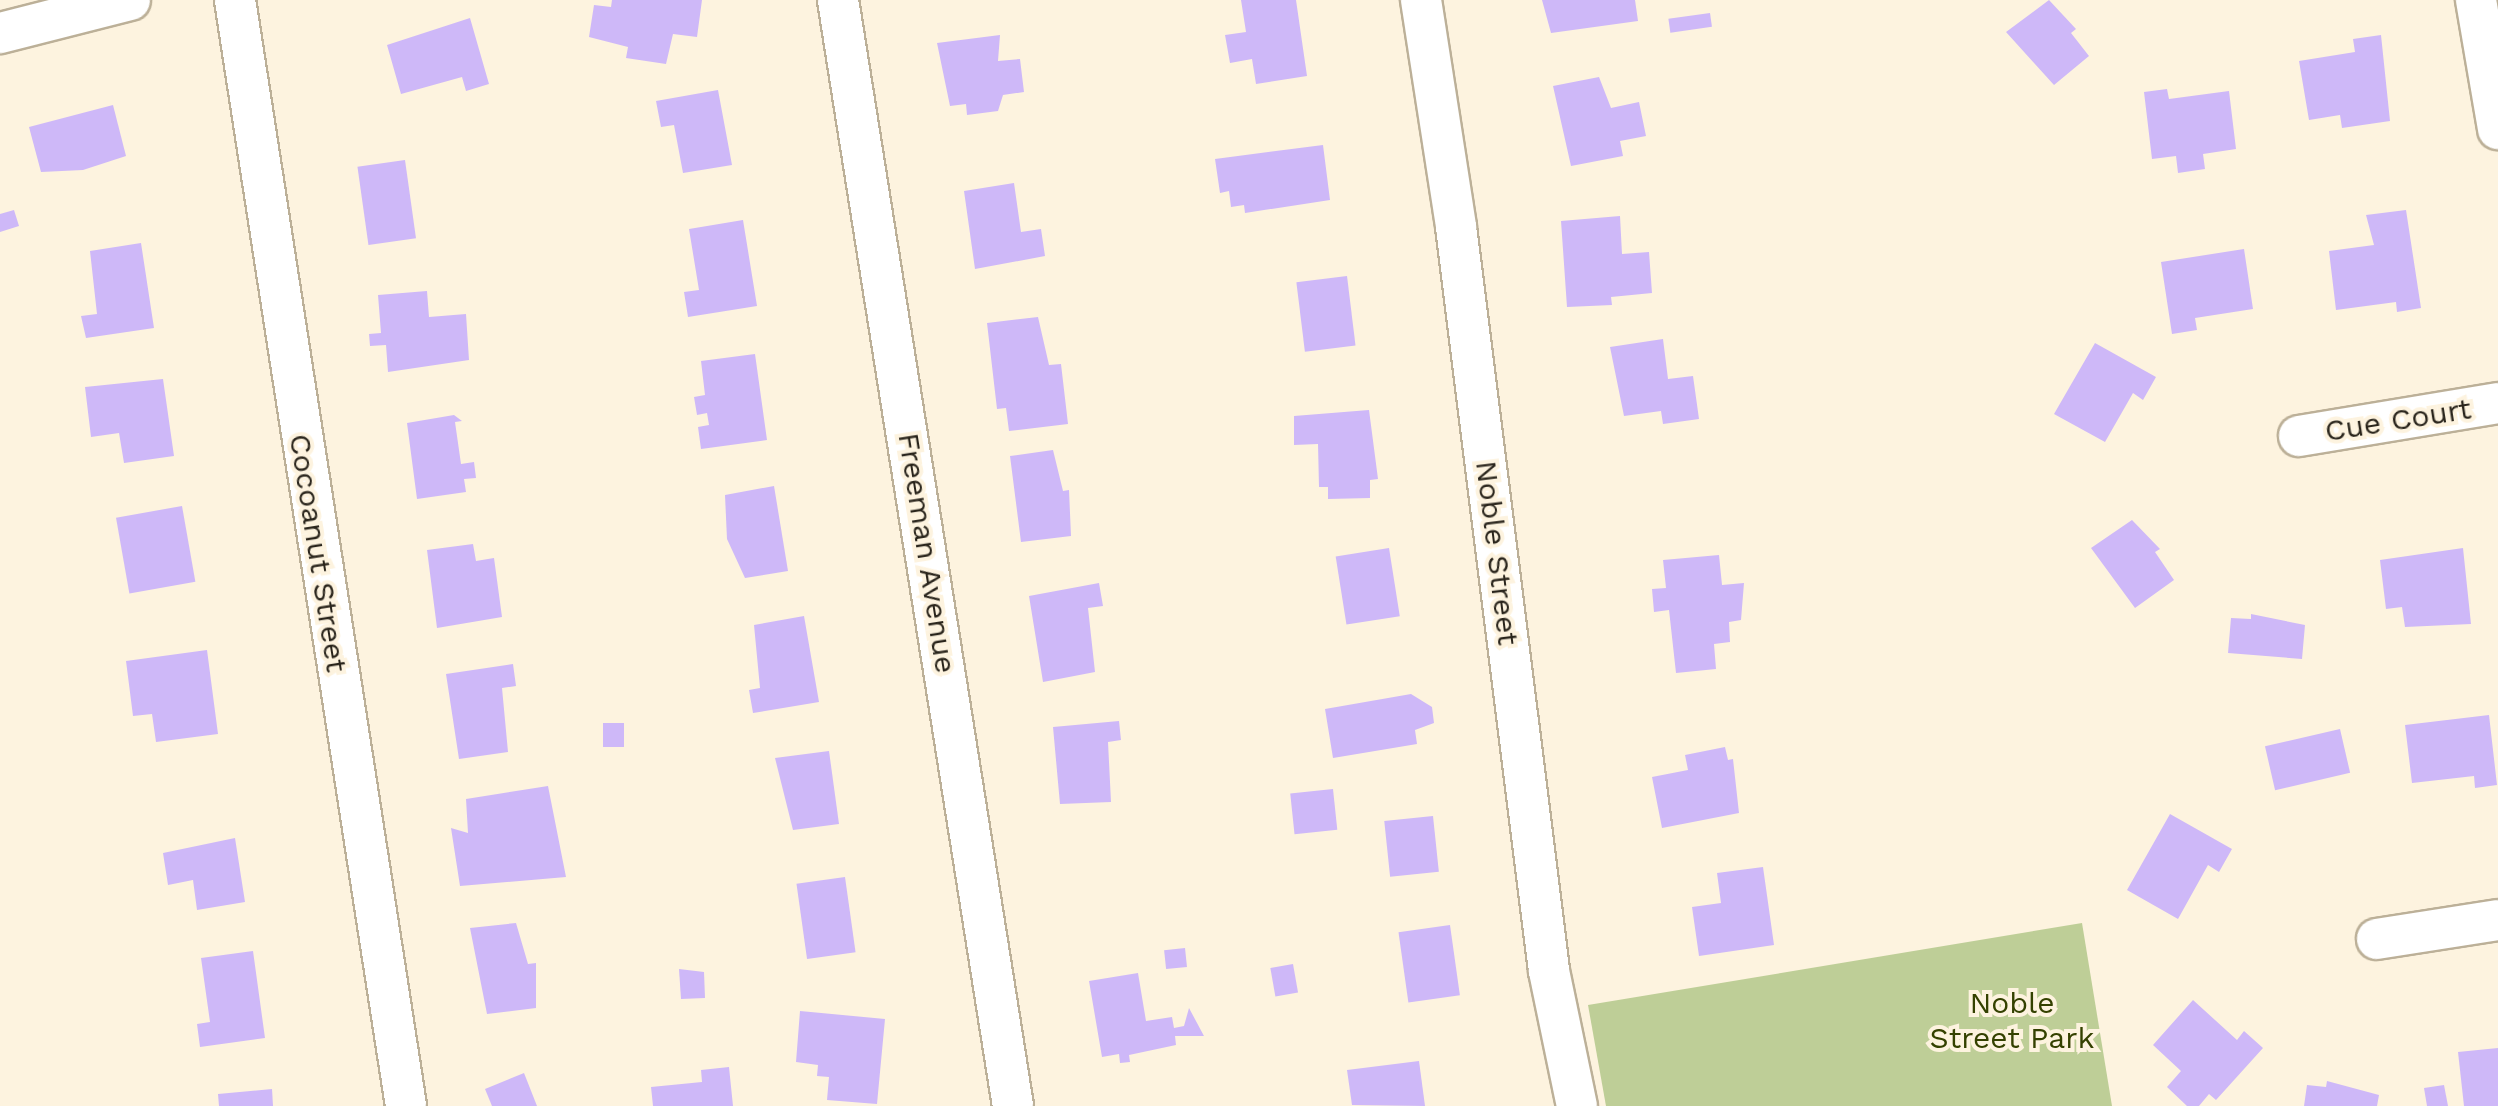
<!DOCTYPE html>
<html>
<head>
<meta charset="utf-8">
<style>
	body { margin:0 }
	#map { position:relative; width:2498px; height:1106px; overflow:hidden; background:#fdf3df; font-family:"Work Sans",sans-serif }
	div>[style] { position:absolute }
	[style*='--x'] { left:calc(var(--x)*1px); top:calc(var(--y)*1px); width:calc(var(--w)*1px); rotate:calc(var(--a)*1deg) }
	.green>* { inset:0; background:#bece97 }
	.building>* { inset:0; background:#ceb8f8; transform-origin:0 0 }
	.roads { filter:drop-shadow(2px 0 #bcb098) drop-shadow(-2px 0 #bcb098) drop-shadow(0 2px #bcb098) drop-shadow(0 -2px #bcb098) }
	.minor>* { height:40px; margin:-20px; padding:0 20px; transform-origin:20px; border-radius:20px; background:#fff }
	span { translate:-50% -50%; white-space:nowrap; text-align:center; line-height:1.15; -webkit-text-stroke:8px #fdf3df; paint-order:stroke }
	.street-label { font-size:30px; color:#29241b }
	.park-label { font-size:30px; color:#344100 }
</style>
</head>
<body>
<div id="map">
	<div class="green">
		<div style="clip-path:polygon(2082px 923px,2112px 1106px,1606px 1106px,1588px 1005px)"></div>
	</div>
	<div class="building">
		<div style="clip-path:polygon(612px 0,702px 0,697px 37px,673px 34px,666px 64px,626px 58px,628px 47px,589px 37px,594px 5px,611px 7px)"></div>
		<div style="clip-path:polygon(1241px 0,1296px 0,1307px 76px,1256px 84px,1252px 59px,1230px 63px,1225px 35px,1246px 32px)"></div>
		<div style="clip-path:polygon(1542px 0,1635px 0,1638px 21px,1551px 33px)"></div>
		<div style="clip-path:polygon(2049px 0,2076px 29px,2071px 33px,2089px 56px,2054px 85px,2006px 32px)"></div>
		<div style="left:1710px;top:13px;width:14px;height:42px;rotate:82deg"></div>
		<div style="clip-path:polygon(470px 18px,489px 84px,466px 91px,462px 77px,401px 94px,387px 45px)"></div>
		<div style="clip-path:polygon(1000px 35px,998px 61px,1020px 59px,1024px 92px,1003px 95px,998px 111px,967px 115px,966px 104px,950px 106px,937px 43px)"></div>
		<div style="clip-path:polygon(2381px 35px,2390px 121px,2342px 128px,2340px 115px,2309px 120px,2299px 61px,2355px 52px,2353px 39px)"></div>
		<div style="clip-path:polygon(1599px 77px,1611px 108px,1639px 102px,1646px 136px,1620px 141px,1623px 156px,1571px 166px,1553px 86px)"></div>
		<div style="clip-path:polygon(2167px 89px,2169px 99px,2229px 91px,2236px 149px,2203px 154px,2205px 169px,2178px 173px,2176px 156px,2152px 159px,2144px 92px)"></div>
		<div style="clip-path:polygon(718px 90px,732px 165px,683px 173px,674px 125px,661px 127px,656px 101px)"></div>
		<div style="clip-path:polygon(113px 105px,126px 156px,83px 170px,41px 172px,29px 127px)"></div>
		<div style="clip-path:polygon(1323px 145px,1330px 200px,1245px 213px,1244px 205px,1231px 207px,1229px 191px,1220px 193px,1215px 159px)"></div>
		<div style="left:405px;top:160px;width:79px;height:48px;rotate:82deg"></div>
		<div style="clip-path:polygon(1014px 183px,1021px 232px,1041px 229px,1045px 256px,975px 269px,964px 191px)"></div>
		<div style="clip-path:polygon(14px 210px,19px 226px,0 232px,0 214px)"></div>
		<div style="clip-path:polygon(2406px 210px,2421px 308px,2397px 312px,2396px 302px,2336px 310px,2329px 251px,2374px 245px,2366px 215px)"></div>
		<div style="clip-path:polygon(1620px 216px,1622px 254px,1649px 252px,1652px 293px,1611px 297px,1612px 305px,1567px 307px,1561px 221px)"></div>
		<div style="clip-path:polygon(743px 220px,757px 306px,688px 317px,684px 292px,699px 290px,689px 229px)"></div>
		<div style="clip-path:polygon(141px 243px,154px 328px,86px 338px,81px 316px,97px 314px,90px 251px)"></div>
		<div style="clip-path:polygon(2244px 249px,2253px 309px,2195px 318px,2197px 330px,2172px 334px,2161px 262px)"></div>
		<div style="left:1347px;top:276px;width:70px;height:51px;rotate:83deg"></div>
		<div style="clip-path:polygon(427px 291px,429px 317px,466px 314px,469px 360px,388px 372px,386px 345px,370px 346px,369px 334px,381px 333px,378px 295px)"></div>
		<div style="clip-path:polygon(1038px 317px,1049px 365px,1061px 364px,1068px 424px,1009px 431px,1006px 408px,997px 409px,987px 323px)"></div>
		<div style="clip-path:polygon(1663px 339px,1668px 379px,1693px 376px,1699px 419px,1663px 424px,1661px 411px,1624px 416px,1610px 347px)"></div>
		<div style="clip-path:polygon(2095px 343px,2156px 377px,2143px 400px,2133px 393px,2105px 442px,2054px 414px)"></div>
		<div style="clip-path:polygon(755px 354px,767px 440px,701px 449px,698px 427px,709px 425px,707px 413px,697px 415px,694px 397px,705px 395px,701px 361px)"></div>
		<div style="clip-path:polygon(163px 379px,174px 456px,124px 463px,119px 433px,91px 437px,85px 387px)"></div>
		<div style="clip-path:polygon(1369px 410px,1378px 479px,1370px 480px,1370px 498px,1328px 499px,1328px 487px,1319px 487px,1318px 444px,1294px 445px,1294px 416px)"></div>
		<div style="clip-path:polygon(454px 415px,462px 421px,455px 422px,461px 464px,474px 462px,476px 478px,464px 479px,466px 492px,417px 499px,407px 423px)"></div>
		<div style="clip-path:polygon(1053px 450px,1063px 491px,1069px 490px,1071px 536px,1021px 542px,1010px 456px)"></div>
		<div style="clip-path:polygon(774px 486px,788px 571px,745px 578px,727px 539px,725px 495px)"></div>
		<div style="left:182px;top:506px;width:77px;height:67px;rotate:80deg"></div>
		<div style="clip-path:polygon(2132px 520px,2160px 549px,2155px 552px,2174px 580px,2135px 608px,2091px 548px)"></div>
		<div style="clip-path:polygon(473px 544px,476px 561px,494px 558px,502px 617px,437px 628px,427px 550px)"></div>
		<div style="left:1389px;top:548px;width:69px;height:54px;rotate:81deg"></div>
		<div style="clip-path:polygon(2463px 548px,2471px 624px,2405px 627px,2402px 607px,2386px 609px,2380px 560px)"></div>
		<div style="clip-path:polygon(1719px 555px,1722px 585px,1744px 583px,1741px 620px,1729px 622px,1730px 642px,1714px 644px,1716px 669px,1676px 673px,1669px 610px,1654px 612px,1652px 589px,1666px 588px,1663px 560px)"></div>
		<div style="clip-path:polygon(1099px 583px,1103px 606px,1088px 608px,1095px 672px,1043px 682px,1029px 596px)"></div>
		<div style="clip-path:polygon(2251px 614px,2305px 625px,2302px 659px,2228px 653px,2231px 618px,2251px 619px)"></div>
		<div style="clip-path:polygon(804px 616px,819px 702px,753px 713px,749px 690px,760px 688px,754px 625px)"></div>
		<div style="clip-path:polygon(207px 650px,218px 734px,156px 742px,152px 714px,133px 716px,126px 661px)"></div>
		<div style="clip-path:polygon(513px 664px,516px 686px,502px 688px,508px 752px,459px 759px,446px 674px)"></div>
		<div style="clip-path:polygon(1411px 694px,1432px 707px,1434px 723px,1415px 730px,1417px 744px,1333px 758px,1325px 709px)"></div>
		<div style="clip-path:polygon(2489px 715px,2497px 785px,2475px 788px,2474px 776px,2412px 783px,2405px 725px)"></div>
		<div style="clip-path:polygon(1119px 721px,1121px 740px,1108px 742px,1111px 802px,1060px 804px,1053px 727px)"></div>
		<div style="left:624px;top:723px;width:24px;height:21px;rotate:90deg"></div>
		<div style="left:2340px;top:729px;width:45px;height:77px;rotate:77deg"></div>
		<div style="clip-path:polygon(1725px 747px,1728px 760px,1733px 759px,1739px 813px,1662px 828px,1652px 777px,1688px 770px,1685px 755px)"></div>
		<div style="clip-path:polygon(829px 751px,839px 824px,793px 830px,775px 758px)"></div>
		<div style="clip-path:polygon(548px 786px,566px 877px,460px 886px,451px 828px,468px 833px,466px 799px)"></div>
		<div style="left:1333px;top:789px;width:41px;height:43px;rotate:84deg"></div>
		<div style="clip-path:polygon(2170px 814px,2232px 849px,2219px 872px,2208px 865px,2178px 919px,2127px 890px)"></div>
		<div style="left:1433px;top:816px;width:56px;height:49px;rotate:84deg"></div>
		<div style="clip-path:polygon(235px 838px,245px 902px,197px 910px,193px 880px,168px 885px,163px 853px)"></div>
		<div style="clip-path:polygon(1763px 867px,1774px 945px,1699px 956px,1692px 907px,1721px 903px,1717px 873px)"></div>
		<div style="left:845px;top:877px;width:76px;height:49px;rotate:82deg"></div>
		<div style="clip-path:polygon(516px 923px,528px 964px,536px 963px,536px 1008px,487px 1014px,470px 928px)"></div>
		<div style="left:1450px;top:925px;width:71px;height:52px;rotate:82deg"></div>
		<div style="left:1185px;top:948px;width:19px;height:21px;rotate:84deg"></div>
		<div style="clip-path:polygon(253px 951px,265px 1038px,200px 1047px,197px 1024px,210px 1022px,201px 958px)"></div>
		<div style="left:1293px;top:964px;width:29px;height:23px;rotate:80deg"></div>
		<div style="clip-path:polygon(679px 969px,704px 972px,705px 998px,681px 999px)"></div>
		<div style="clip-path:polygon(1138px 973px,1146px 1021px,1172px 1017px,1174px 1028px,1184px 1026px,1189px 1008px,1204px 1036px,1175px 1036px,1176px 1045px,1129px 1055px,1130px 1062px,1120px 1063px,1119px 1054px,1102px 1057px,1089px 981px)"></div>
		<div style="clip-path:polygon(2193px 1000px,2237px 1040px,2244px 1031px,2263px 1048px,2216px 1100px,2209px 1094px,2199px 1106px,2187px 1106px,2167px 1087px,2181px 1071px,2153px 1045px)"></div>
		<div style="clip-path:polygon(800px 1011px,885px 1019px,877px 1104px,827px 1100px,829px 1077px,817px 1076px,818px 1065px,796px 1062px)"></div>
		<div style="clip-path:polygon(2498px 1048px,2498px 1106px,2464px 1106px,2458px 1052px)"></div>
		<div style="clip-path:polygon(1419px 1061px,1425px 1106px,1352px 1105px,1347px 1070px)"></div>
		<div style="clip-path:polygon(729px 1067px,733px 1106px,653px 1106px,651px 1087px,702px 1082px,701px 1070px)"></div>
		<div style="clip-path:polygon(524px 1073px,537px 1106px,492px 1106px,485px 1089px)"></div>
		<div style="clip-path:polygon(2327px 1081px,2379px 1095px,2377px 1106px,2304px 1106px,2307px 1085px,2326px 1087px)"></div>
		<div style="clip-path:polygon(2444px 1085px,2448px 1106px,2427px 1106px,2424px 1088px)"></div>
		<div style="clip-path:polygon(272px 1089px,273px 1106px,219px 1106px,218px 1094px)"></div>
	</div>
	<div class="roads">
		<div class="minor">
			<div style="--x:235;--y:0;--w:1119;--a:81.21"></div>
			<div style="--x:838;--y:0;--w:1120;--a:81.01"></div>
			<div style="--x:1421;--y:0;--w:230;--a:81.2"></div>
			<div style="--x:1456;--y:227;--w:750;--a:82.87"></div>
			<div style="--x:1549;--y:971;--w:138;--a:78.3"></div>
			<div style="--x:2476;--y:0;--w:131;--a:80.3"></div>
			<div style="--x:0;--y:33;--w:134;--a:-14.2"></div>
			<div style="--x:2299;--y:436;--w:202;--a:-9.4"></div>
			<div style="--x:2377;--y:939;--w:122;--a:-8.9"></div>
		</div>
	</div>
	<div class="street-label">
		<span style="left:2398px;top:420px;rotate:-9deg">Cue Court</span>
		<span style="left:318px;top:553px;rotate:81deg">Cocoanut Street</span>
		<span style="left:927px;top:553px;rotate:81deg">Freeman Avenue</span>
		<span style="left:1497px;top:553px;rotate:83deg">Noble Street</span>
	</div>
	<div class="park-label">
		<span style="left:2012px;top:1020px">Noble<br>Street Park</span>
	</div>
</div>
</body>
</html>
